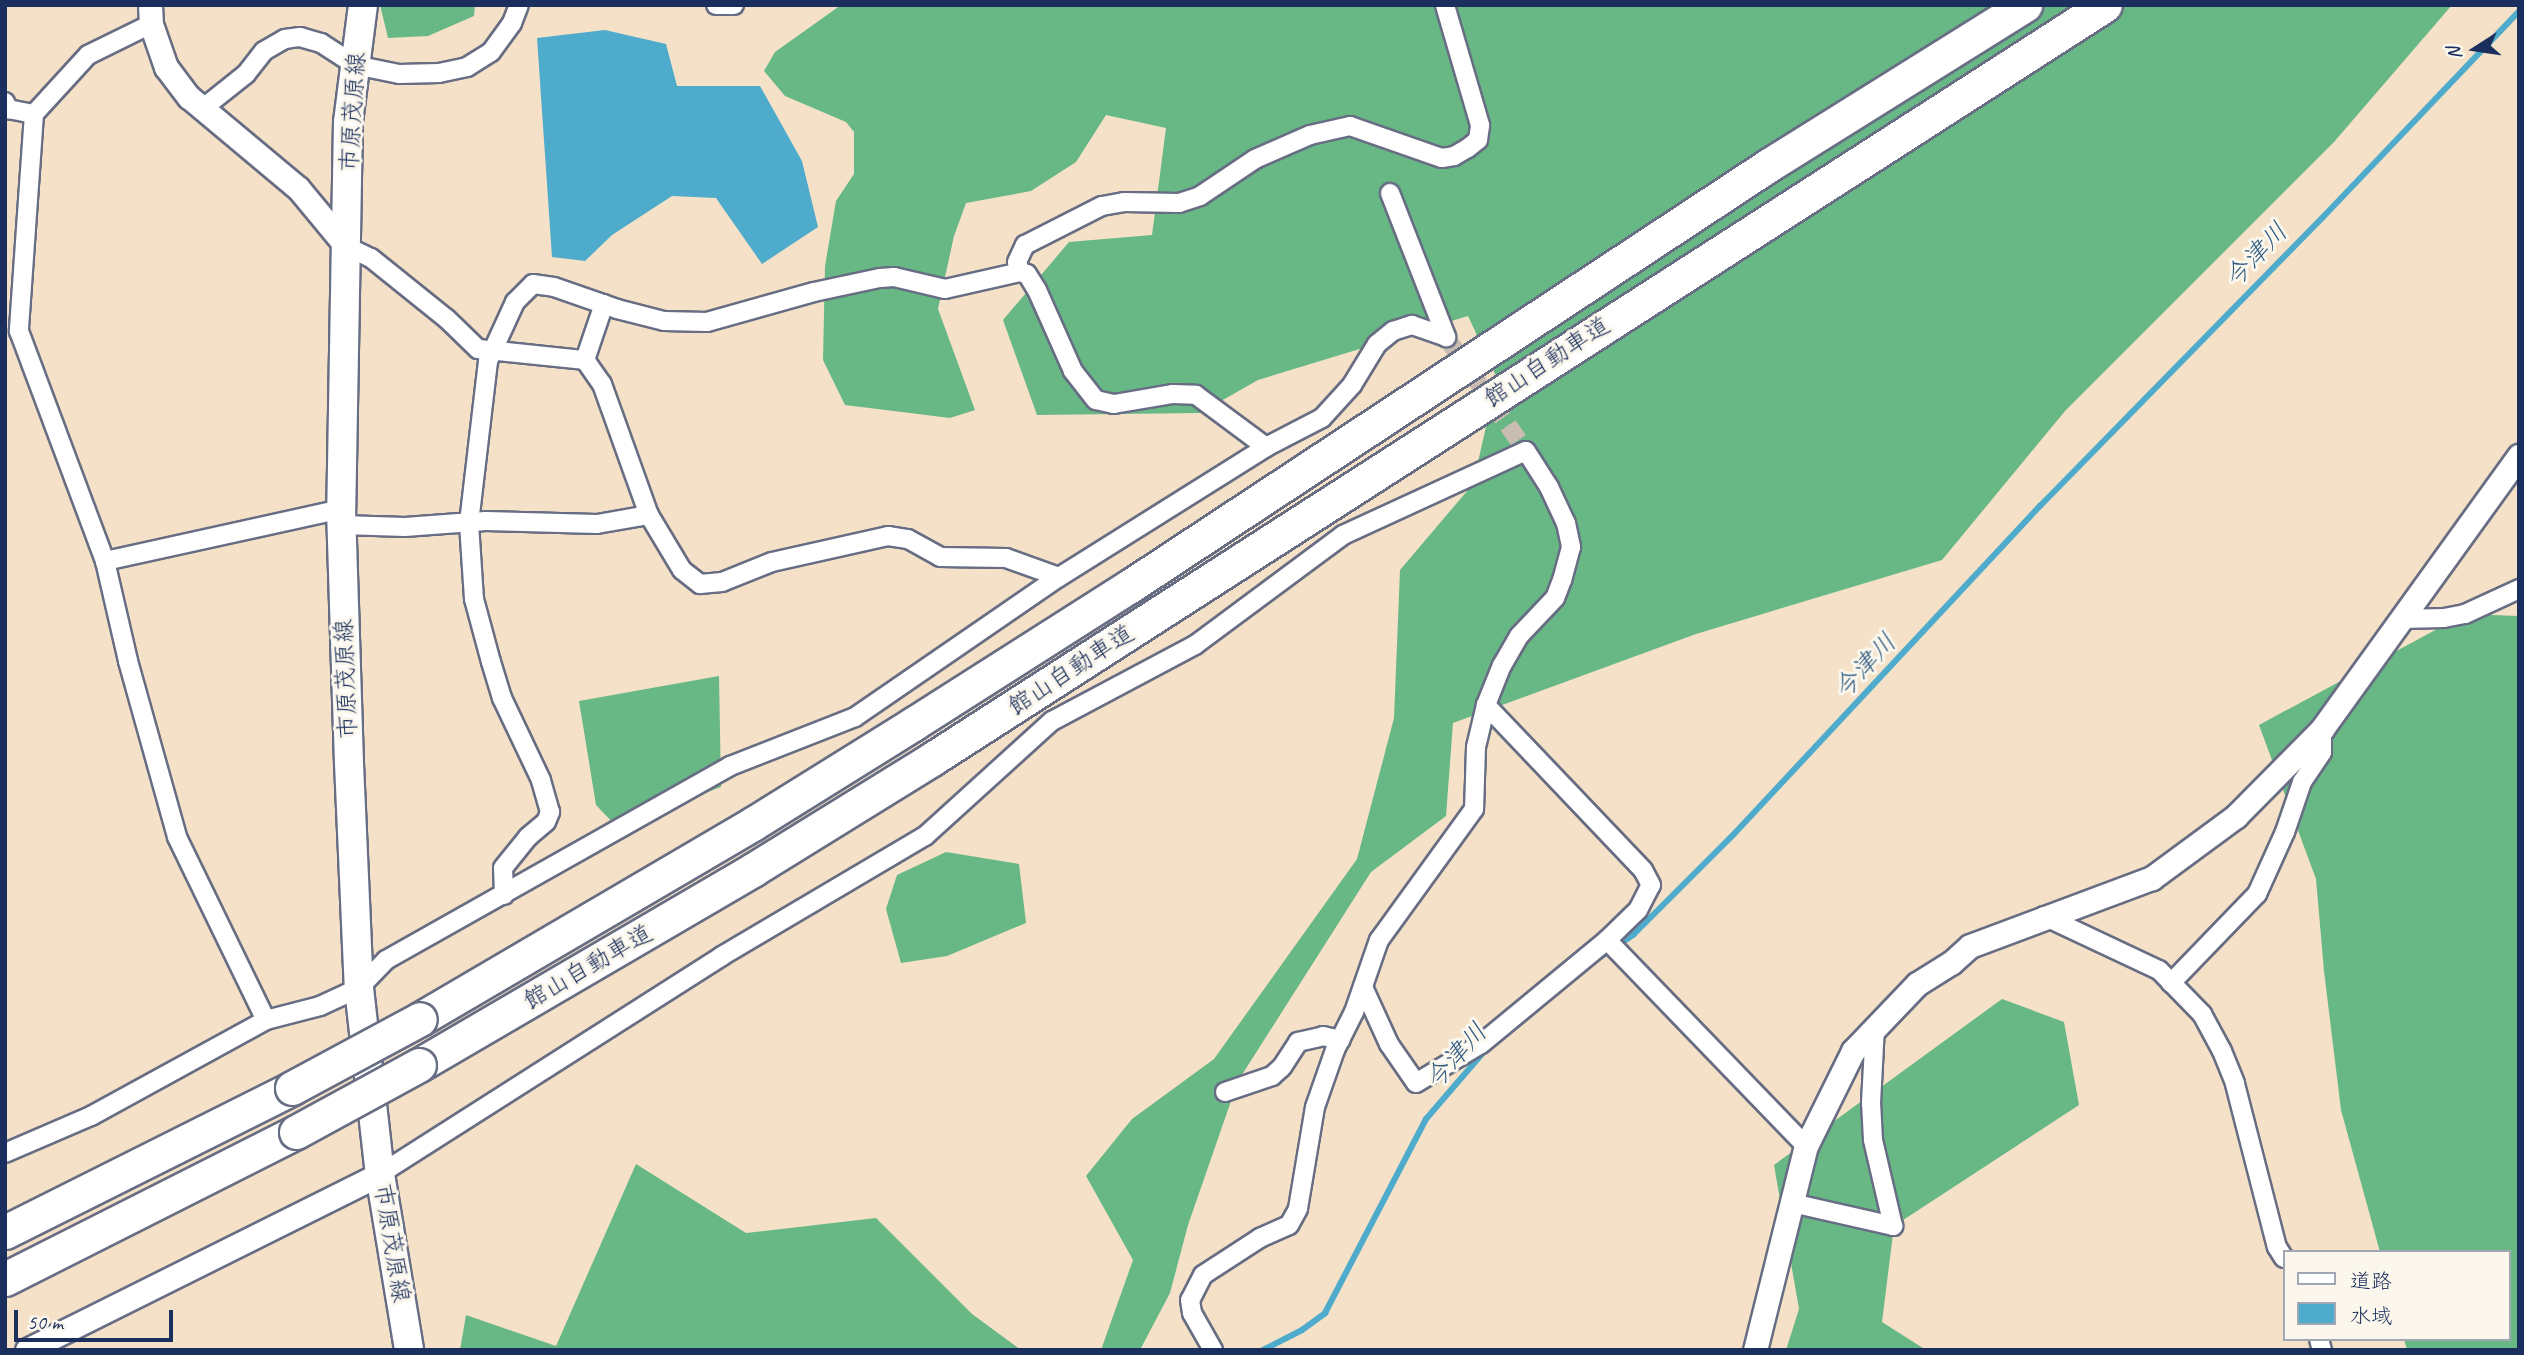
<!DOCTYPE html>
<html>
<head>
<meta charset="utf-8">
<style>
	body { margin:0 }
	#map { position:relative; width:2524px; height:1355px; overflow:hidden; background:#f4e1c7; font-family:Caveat,"Klee One",sans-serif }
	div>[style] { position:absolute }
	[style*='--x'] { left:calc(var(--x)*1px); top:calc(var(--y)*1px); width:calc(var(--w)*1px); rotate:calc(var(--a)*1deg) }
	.forest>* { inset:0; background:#68b885 }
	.water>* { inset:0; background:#4eabcc }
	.stream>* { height:6px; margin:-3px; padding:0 3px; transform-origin:3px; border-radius:3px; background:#4eabcc }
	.minor-tunnel>* { height:18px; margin-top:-9px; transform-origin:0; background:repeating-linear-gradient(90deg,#c9bdb2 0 18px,transparent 0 27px) }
	.roads { filter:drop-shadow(2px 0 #676d83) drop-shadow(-2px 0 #676d83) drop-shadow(0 2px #676d83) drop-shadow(0 -2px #676d83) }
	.minor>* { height:18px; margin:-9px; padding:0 9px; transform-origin:9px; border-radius:9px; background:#fff }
	.tertiary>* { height:23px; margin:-11.5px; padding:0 11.5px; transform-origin:11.5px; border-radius:11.5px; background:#fff }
	.primary>* { height:28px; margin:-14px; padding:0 14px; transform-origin:14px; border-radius:14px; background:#fff }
	.motorway>* { height:33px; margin:-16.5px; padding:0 16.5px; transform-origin:16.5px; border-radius:16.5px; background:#fff }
	.bridges { filter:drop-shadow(2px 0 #676d83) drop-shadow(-2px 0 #676d83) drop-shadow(0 2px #676d83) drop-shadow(0 -2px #676d83) }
	.motorway-bridge>* { height:33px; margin:-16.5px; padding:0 16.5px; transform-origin:16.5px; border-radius:16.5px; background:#fff }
	span { translate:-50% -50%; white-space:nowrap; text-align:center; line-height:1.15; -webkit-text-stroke:6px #fbf7ec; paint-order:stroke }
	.street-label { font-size:24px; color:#1b2f5e }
	.water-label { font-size:26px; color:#2d5a84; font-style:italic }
	.frame { position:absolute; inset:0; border:7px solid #1b2f5e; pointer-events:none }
	.legend { position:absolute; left:2283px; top:1250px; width:228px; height:91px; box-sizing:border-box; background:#fbf7ec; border:2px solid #a1a7b3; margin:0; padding:9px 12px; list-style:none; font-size:21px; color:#1b2f5e }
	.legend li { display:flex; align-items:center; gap:14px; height:35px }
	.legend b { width:35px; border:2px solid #a1a7b3 }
	.north { position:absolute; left:2440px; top:14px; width:70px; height:70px; -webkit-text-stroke:5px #fbf7ec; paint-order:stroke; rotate:258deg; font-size:19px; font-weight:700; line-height:28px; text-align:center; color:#1b2f5e }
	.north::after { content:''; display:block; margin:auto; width:24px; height:32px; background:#1b2f5e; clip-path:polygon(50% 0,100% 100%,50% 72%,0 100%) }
	.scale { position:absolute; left:14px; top:1310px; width:159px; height:32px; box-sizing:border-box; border:4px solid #1b2f5e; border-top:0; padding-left:9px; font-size:21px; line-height:24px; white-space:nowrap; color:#1b2f5e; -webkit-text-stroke:5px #fbf7ec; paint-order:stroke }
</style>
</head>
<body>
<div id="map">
	<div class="forest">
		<div style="clip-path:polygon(380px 5px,475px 5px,474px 16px,428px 36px,388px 38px)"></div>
		<div style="clip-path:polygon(841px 5px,2452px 5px,2334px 142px,2065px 411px,1942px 560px,1696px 634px,1453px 723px,1446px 816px,1371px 872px,1238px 1081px,1188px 1225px,1170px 1293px,1140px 1350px,1101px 1350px,1133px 1260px,1086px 1176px,1132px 1119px,1214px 1059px,1357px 859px,1394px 718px,1400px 570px,1473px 484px,1497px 378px,1468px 316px,1258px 380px,1200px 413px,1037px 415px,1003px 320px,1069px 242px,1152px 235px,1166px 128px,1106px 115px,1076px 162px,1031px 191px,966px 203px,954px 236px,938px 309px,975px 410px,950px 418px,845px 405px,823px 360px,825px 266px,836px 201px,854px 174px,854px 132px,846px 122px,785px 96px,764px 71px,775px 52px)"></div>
		<div style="clip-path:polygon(2465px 614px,2519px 616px,2519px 1350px,2407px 1350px,2404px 1339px,2508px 1339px,2508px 1252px,2380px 1252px,2341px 1110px,2324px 971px,2316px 879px,2259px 725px)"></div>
		<div style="clip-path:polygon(719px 676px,721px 787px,616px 826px,596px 805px,579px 701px)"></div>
		<div style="clip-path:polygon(946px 852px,1019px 864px,1026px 923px,947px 956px,901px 963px,886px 909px,897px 875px)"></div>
		<div style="clip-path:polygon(2002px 999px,2064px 1022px,2079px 1105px,1894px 1226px,1882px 1322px,1926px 1350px,1786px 1350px,1799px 1309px,1774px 1165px)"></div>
		<div style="clip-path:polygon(636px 1164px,746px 1233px,876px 1218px,972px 1314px,1021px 1350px,460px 1350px,466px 1315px,556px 1346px)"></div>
	</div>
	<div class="water">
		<div style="clip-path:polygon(605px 30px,666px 44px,677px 86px,760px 86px,802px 161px,818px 227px,762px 264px,716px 198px,672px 196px,612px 235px,585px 261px,552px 257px,537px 38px)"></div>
	</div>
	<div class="stream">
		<div style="--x:1596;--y:960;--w:45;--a:-34"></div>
		<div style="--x:1633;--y:935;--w:143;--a:-45"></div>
		<div style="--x:1734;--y:834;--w:450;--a:-47"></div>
		<div style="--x:2041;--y:505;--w:404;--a:-45.6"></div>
		<div style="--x:2324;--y:216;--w:283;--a:-46.4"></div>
		<div style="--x:1263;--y:1350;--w:44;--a:-27.1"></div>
		<div style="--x:1302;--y:1330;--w:29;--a:-36"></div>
		<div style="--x:1325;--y:1313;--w:219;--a:-62.5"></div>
		<div style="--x:1426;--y:1119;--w:94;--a:-49.3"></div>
	</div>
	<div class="minor-tunnel">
		<div style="--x:1446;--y:337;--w:139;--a:54.9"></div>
	</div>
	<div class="roads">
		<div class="minor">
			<div style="--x:716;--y:5;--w:18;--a:0"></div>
			<div style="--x:151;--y:24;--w:70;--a:153.8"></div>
			<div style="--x:88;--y:55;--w:80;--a:132.5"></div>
			<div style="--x:34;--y:114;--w:218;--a:94"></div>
			<div style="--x:19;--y:331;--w:246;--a:69.5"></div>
			<div style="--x:105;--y:561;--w:103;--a:77"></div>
			<div style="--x:128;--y:661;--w:183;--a:74.4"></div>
			<div style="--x:177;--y:837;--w:203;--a:64.1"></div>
			<div style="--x:5;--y:102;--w:8;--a:67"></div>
			<div style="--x:8;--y:109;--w:26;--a:11"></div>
			<div style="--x:202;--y:109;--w:56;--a:-38.5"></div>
			<div style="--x:246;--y:74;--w:29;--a:-52"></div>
			<div style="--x:264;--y:51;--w:24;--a:-30"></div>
			<div style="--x:285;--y:39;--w:15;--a:-8"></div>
			<div style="--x:300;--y:37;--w:22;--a:16"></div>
			<div style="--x:321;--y:43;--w:40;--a:32.9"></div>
			<div style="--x:355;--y:65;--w:45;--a:11.6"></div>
			<div style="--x:399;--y:74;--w:40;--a:-1.4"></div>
			<div style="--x:439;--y:73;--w:29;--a:-12"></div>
			<div style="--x:467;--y:67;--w:28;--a:-32"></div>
			<div style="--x:491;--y:52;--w:36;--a:-54"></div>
			<div style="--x:512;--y:23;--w:19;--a:-69"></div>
			<div style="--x:1390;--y:193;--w:155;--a:68.7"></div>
			<div style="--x:346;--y:246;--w:28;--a:26"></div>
			<div style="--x:371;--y:258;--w:97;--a:38.8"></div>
			<div style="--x:447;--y:319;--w:43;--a:44.1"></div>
			<div style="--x:478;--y:349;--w:108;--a:5.9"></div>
			<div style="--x:585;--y:360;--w:29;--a:55"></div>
			<div style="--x:602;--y:384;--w:139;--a:70.3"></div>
			<div style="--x:649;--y:515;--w:64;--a:59"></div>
			<div style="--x:682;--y:570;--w:23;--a:38"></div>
			<div style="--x:700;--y:584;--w:22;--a:-5"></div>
			<div style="--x:722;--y:582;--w:54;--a:-21.8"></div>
			<div style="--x:772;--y:562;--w:119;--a:-12.6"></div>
			<div style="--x:888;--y:536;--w:20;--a:9"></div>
			<div style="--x:908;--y:539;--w:37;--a:29"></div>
			<div style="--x:940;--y:557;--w:66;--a:0.9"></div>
			<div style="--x:1006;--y:558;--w:56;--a:19.7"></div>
			<div style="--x:1020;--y:272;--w:10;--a:-107"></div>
			<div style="--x:1017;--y:262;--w:19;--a:-65"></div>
			<div style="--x:1025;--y:245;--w:86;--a:-26.9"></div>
			<div style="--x:1102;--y:206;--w:22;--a:-10"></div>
			<div style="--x:1124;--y:202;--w:55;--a:1"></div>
			<div style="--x:1179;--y:203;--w:22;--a:-18"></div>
			<div style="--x:1200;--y:196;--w:66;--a:-33.9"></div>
			<div style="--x:1255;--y:159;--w:60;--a:-23.6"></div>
			<div style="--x:1310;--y:135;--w:41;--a:-12.7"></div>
			<div style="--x:1350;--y:126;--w:97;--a:19.2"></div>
			<div style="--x:1442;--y:158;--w:12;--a:-9"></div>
			<div style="--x:1454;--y:156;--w:16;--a:-30"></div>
			<div style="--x:1468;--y:148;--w:13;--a:-39"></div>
			<div style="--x:1478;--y:140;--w:15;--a:-82"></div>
			<div style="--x:1480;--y:125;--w:125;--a:-106.3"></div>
			<div style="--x:585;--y:360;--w:59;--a:-71.3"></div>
			<div style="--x:342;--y:525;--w:63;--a:1.8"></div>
			<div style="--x:405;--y:527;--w:81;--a:-4.2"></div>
			<div style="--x:486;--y:521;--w:111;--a:1.5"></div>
			<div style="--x:597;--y:524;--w:53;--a:-9.8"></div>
			<div style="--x:105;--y:561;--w:242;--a:-12.4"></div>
			<div style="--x:2401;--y:619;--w:43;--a:-1.3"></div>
			<div style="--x:2444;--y:618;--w:21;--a:-11"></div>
			<div style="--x:2465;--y:614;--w:60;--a:-24.8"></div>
			<div style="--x:504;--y:895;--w:27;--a:-92"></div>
			<div style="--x:503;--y:868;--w:40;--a:-51"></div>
			<div style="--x:528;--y:837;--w:23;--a:-40"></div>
			<div style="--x:546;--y:822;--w:11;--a:-68"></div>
			<div style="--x:550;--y:812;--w:33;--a:-106"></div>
			<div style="--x:541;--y:780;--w:91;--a:-115.4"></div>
			<div style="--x:502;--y:698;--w:38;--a:-107"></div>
			<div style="--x:491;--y:662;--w:65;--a:-105.1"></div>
			<div style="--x:474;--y:599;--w:76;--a:-93.8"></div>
			<div style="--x:469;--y:523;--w:163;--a:-83.3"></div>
			<div style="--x:488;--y:361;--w:65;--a:-65.4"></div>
			<div style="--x:515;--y:302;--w:25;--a:-45"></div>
			<div style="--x:533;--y:284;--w:21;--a:8"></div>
			<div style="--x:554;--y:287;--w:67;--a:19.2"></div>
			<div style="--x:617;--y:309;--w:49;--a:14.3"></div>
			<div style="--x:664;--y:321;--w:43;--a:1.3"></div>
			<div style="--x:707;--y:322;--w:111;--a:-15.7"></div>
			<div style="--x:814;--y:292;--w:67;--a:-12"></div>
			<div style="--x:880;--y:278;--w:14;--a:-4"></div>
			<div style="--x:894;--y:277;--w:52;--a:13.2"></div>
			<div style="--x:945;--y:289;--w:77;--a:-12.8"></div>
			<div style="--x:1020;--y:272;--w:7;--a:16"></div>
			<div style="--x:1027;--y:274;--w:19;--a:58"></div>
			<div style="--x:1037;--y:290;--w:89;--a:66"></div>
			<div style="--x:1073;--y:371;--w:37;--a:52"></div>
			<div style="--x:1096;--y:400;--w:18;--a:13"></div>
			<div style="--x:1114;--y:404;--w:60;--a:-9.6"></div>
			<div style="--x:1173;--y:394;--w:23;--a:2"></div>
			<div style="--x:1196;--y:395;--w:87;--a:36.6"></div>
			<div style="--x:2044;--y:916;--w:127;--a:25.2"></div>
			<div style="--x:2159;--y:970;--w:62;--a:45.7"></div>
			<div style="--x:2202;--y:1014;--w:42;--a:61.6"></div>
			<div style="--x:2222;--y:1051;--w:35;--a:68"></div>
			<div style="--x:2235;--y:1084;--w:168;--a:75.6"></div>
			<div style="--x:2277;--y:1247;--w:13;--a:58"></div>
			<div style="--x:1607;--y:940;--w:286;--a:46"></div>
			<div style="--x:2171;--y:983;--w:124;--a:-46"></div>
			<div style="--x:2257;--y:894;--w:68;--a:-65.7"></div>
			<div style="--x:2285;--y:832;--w:53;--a:-71.2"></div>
			<div style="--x:2302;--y:782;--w:36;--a:-56"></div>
			<div style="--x:2322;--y:752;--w:23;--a:-90"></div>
			<div style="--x:1363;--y:987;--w:63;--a:65.5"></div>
			<div style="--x:1389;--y:1044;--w:47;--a:55.3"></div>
			<div style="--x:1416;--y:1083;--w:76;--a:-31"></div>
			<div style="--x:1481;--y:1044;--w:163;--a:-39.5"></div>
			<div style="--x:1607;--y:940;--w:43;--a:-44.1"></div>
			<div style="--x:1638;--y:910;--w:28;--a:-63"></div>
			<div style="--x:1651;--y:885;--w:17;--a:-118"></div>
			<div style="--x:1643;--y:870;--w:228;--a:-133.6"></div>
			<div style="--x:1225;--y:1092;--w:50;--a:-18.8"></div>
			<div style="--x:1272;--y:1076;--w:13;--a:-42"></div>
			<div style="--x:1282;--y:1067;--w:30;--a:-57"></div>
			<div style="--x:1298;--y:1042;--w:26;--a:-13"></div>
			<div style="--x:1323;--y:1036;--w:18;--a:13"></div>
			<div style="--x:5;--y:1153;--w:94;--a:-23.3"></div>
			<div style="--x:91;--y:1116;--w:200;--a:-28.7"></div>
			<div style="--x:266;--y:1020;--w:56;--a:-14.5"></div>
			<div style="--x:320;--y:1006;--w:43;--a:-24.8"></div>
			<div style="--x:359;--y:988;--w:39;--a:-46"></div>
			<div style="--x:386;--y:960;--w:395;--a:-29.4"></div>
			<div style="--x:730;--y:766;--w:134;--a:-21.4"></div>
			<div style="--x:855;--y:717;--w:247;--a:-34.5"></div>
			<div style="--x:1059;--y:577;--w:244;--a:-32.1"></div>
			<div style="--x:1266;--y:447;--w:63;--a:-27.4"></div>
			<div style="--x:1322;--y:418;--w:45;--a:-47.7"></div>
			<div style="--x:1352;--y:385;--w:48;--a:-58.6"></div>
			<div style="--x:1377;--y:344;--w:21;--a:-39"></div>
			<div style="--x:1393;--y:331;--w:20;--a:-18"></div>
			<div style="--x:1412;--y:325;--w:36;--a:19"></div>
			<div style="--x:380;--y:1174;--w:406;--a:-32.5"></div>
			<div style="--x:722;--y:956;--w:236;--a:-30.6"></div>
			<div style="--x:925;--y:836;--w:171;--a:-42.2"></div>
			<div style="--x:1052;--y:721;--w:162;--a:-28"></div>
			<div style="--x:1195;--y:645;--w:184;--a:-36.6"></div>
			<div style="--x:1343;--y:535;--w:201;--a:-24.7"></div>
			<div style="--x:1526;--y:451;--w:43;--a:57.4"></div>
			<div style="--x:1549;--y:487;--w:40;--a:65"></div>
			<div style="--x:1566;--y:523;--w:25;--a:78"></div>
			<div style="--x:1571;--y:547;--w:34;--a:105"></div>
			<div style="--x:1562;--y:580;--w:19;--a:111"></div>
			<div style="--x:1555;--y:598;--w:52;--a:133.5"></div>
			<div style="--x:1519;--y:636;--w:34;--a:120"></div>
			<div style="--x:1502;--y:665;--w:43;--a:111.8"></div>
			<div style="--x:1486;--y:705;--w:43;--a:103.4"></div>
			<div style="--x:1476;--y:747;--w:62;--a:91.8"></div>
			<div style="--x:1474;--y:809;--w:162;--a:125.9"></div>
			<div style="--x:1379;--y:940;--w:76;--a:109.1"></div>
			<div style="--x:1354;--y:1012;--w:42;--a:116.6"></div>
			<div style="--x:1335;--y:1050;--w:60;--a:109.3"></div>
			<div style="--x:1315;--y:1107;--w:103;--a:99.5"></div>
			<div style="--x:1298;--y:1209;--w:18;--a:119"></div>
			<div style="--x:1289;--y:1225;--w:32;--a:156"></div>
			<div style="--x:1260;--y:1238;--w:68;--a:147"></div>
			<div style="--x:1203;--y:1275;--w:28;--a:117"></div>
			<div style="--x:1190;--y:1300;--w:13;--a:81"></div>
			<div style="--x:1192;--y:1313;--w:43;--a:60.4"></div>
			<div style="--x:1792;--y:1203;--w:104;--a:12.8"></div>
			<div style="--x:1893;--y:1226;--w:88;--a:-103.1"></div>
			<div style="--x:1873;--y:1140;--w:37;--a:-93"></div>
			<div style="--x:1871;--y:1103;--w:76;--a:-87"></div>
			<div style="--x:2319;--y:1339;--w:11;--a:75"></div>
		</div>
		<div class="tertiary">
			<div style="--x:150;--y:5;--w:19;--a:87"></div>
			<div style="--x:151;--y:24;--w:46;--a:70.8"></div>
			<div style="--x:166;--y:67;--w:38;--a:53"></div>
			<div style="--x:189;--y:97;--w:142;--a:39.9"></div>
			<div style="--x:298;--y:188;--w:75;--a:50.4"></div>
			<div style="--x:27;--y:1350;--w:394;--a:-26.5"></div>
			<div style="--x:1755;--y:1350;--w:210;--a:-76"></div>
			<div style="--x:1806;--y:1146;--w:106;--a:-63.7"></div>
			<div style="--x:1853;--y:1051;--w:93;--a:-46.3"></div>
			<div style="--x:1917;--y:984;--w:40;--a:-32"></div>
			<div style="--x:1951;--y:963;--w:25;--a:-42"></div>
			<div style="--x:1970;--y:946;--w:194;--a:-20.5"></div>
			<div style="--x:2152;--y:878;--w:104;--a:-36.4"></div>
			<div style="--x:2236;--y:816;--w:122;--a:-45.3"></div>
			<div style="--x:2322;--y:729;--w:337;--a:-54.2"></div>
		</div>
		<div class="primary">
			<div style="--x:363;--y:5;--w:118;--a:97.3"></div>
			<div style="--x:348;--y:122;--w:387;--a:91"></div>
			<div style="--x:341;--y:509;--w:254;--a:88.2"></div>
			<div style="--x:349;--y:763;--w:225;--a:87.5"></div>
			<div style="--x:359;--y:988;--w:187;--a:83.6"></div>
			<div style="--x:380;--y:1174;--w:178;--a:80.6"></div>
		</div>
		<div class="motorway">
			<div style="--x:420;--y:1019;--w:387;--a:-30.4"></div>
			<div style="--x:754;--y:823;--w:187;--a:-31.9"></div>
			<div style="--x:913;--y:724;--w:257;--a:-32.5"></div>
			<div style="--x:1130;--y:586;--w:765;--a:-33.38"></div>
			<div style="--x:1769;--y:165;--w:302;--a:-32"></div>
			<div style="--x:419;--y:1065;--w:388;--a:-30.3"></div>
			<div style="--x:754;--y:869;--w:209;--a:-31.7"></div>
			<div style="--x:932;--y:759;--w:1394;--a:-32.73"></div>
			<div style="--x:5;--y:1232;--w:321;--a:-26.6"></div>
			<div style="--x:5;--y:1279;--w:326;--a:-26.8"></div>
		</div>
	</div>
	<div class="bridges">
		<div class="motorway-bridge">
			<div style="--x:292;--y:1088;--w:145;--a:-28.3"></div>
			<div style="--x:296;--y:1132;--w:140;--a:-28.6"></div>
		</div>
	</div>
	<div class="street-label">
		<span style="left:353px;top:112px;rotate:-86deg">市原茂原線</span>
		<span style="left:1547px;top:362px;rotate:-33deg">館山自動車道</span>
		<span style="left:1071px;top:670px;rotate:-33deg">館山自動車道</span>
		<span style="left:346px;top:679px;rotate:-92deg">市原茂原線</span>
		<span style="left:588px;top:967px;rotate:-30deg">館山自動車道</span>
		<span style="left:392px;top:1243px;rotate:81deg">市原茂原線</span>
	</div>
	<div class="water-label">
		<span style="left:2256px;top:255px;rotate:-46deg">今津川</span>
		<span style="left:1865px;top:666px;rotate:-47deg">今津川</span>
		<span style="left:1456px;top:1056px;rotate:-48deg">今津川</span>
	</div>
	<div class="frame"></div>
	<ul class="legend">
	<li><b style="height:9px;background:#fff"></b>道路</li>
	<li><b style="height:19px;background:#4eabcc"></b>水域</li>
	</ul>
	<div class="north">N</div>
	<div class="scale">50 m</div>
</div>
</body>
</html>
